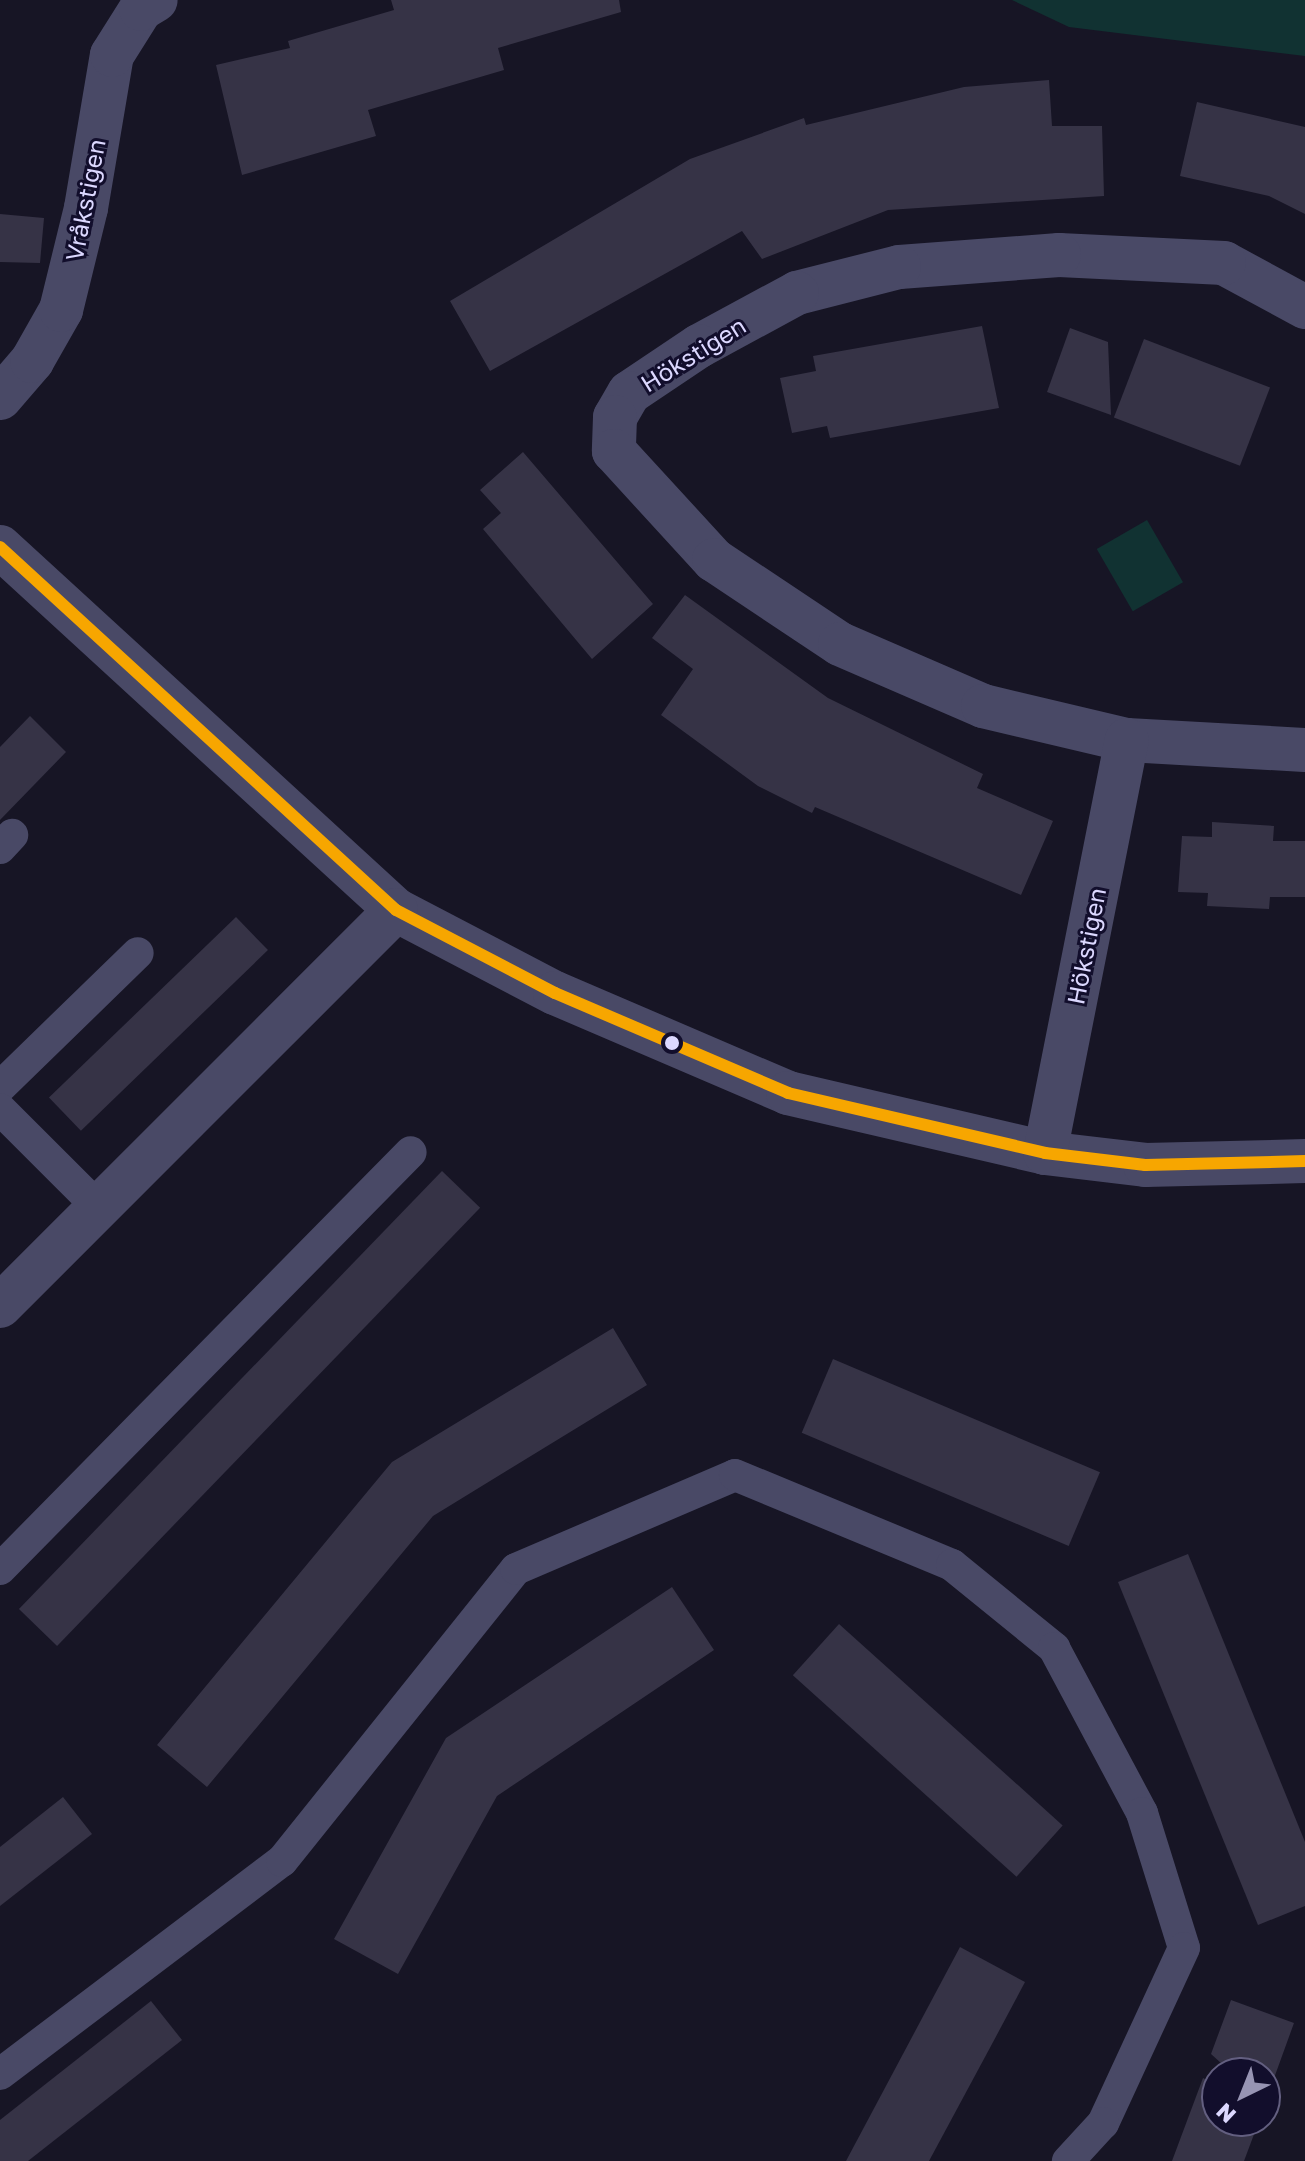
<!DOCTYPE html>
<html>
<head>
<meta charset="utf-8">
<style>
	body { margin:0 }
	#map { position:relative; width:1305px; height:2161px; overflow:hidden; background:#171525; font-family:"Golos Text",sans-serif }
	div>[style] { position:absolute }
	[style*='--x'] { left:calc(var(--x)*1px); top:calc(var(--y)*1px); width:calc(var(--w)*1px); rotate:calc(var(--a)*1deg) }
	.green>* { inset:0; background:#113232; transform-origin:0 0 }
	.building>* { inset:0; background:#363346; transform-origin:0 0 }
	.service>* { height:32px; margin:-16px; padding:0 16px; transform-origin:16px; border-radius:16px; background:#494966 }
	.minor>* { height:44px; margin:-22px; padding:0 22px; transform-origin:22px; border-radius:22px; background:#494966 }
	.bus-1>* { height:12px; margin:-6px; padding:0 6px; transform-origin:6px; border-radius:6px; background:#f7a600 }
	.dots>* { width:22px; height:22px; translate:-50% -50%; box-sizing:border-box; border:4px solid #120e2c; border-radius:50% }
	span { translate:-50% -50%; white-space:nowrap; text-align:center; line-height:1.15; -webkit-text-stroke:6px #120e2c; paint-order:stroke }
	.street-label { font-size:24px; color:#dcd8ff }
	.north { position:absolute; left:1201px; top:2057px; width:80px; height:80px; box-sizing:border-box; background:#120e2c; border:2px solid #635f80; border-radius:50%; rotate:223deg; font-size:22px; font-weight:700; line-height:32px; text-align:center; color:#dcd8ff }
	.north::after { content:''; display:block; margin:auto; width:28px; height:36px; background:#9794b3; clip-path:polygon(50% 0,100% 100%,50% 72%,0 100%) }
</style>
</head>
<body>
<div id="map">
	<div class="green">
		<div style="clip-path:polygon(1012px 0,1305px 0,1305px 56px,1069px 27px)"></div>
		<div style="left:1147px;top:520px;width:72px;height:58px;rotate:60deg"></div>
	</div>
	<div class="building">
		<div style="clip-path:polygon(391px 0,619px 0,621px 12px,498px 48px,504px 70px,368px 110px,376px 136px,242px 175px,216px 65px,290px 48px,288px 41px,394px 10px)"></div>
		<div style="clip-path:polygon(1049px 80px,1052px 126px,1102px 126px,1104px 196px,888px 210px,762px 259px,742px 231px,490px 371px,450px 301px,690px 159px,804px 118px,806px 125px,964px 87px)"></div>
		<div style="clip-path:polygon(1197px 102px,1305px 127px,1305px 214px,1269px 196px,1180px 176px)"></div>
		<div style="clip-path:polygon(0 214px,44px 218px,40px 263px,0 262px)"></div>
		<div style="clip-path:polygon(982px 326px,999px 408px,830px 438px,827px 426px,792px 433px,780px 378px,816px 371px,813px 356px)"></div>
		<div style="clip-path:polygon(1070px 328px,1108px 342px,1111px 415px,1047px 392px)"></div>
		<div style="left:1144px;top:339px;width:135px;height:84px;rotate:21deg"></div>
		<div style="clip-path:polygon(523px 452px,653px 604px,592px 659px,483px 529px,501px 513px,480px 490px)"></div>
		<div style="clip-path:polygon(685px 595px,828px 698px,983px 774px,977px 788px,1053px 821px,1021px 895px,815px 807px,812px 813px,758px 786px,661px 715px,693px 669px,652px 638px)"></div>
		<div style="clip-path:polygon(30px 716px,66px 752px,0 820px,0 747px)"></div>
		<div style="clip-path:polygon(1212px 822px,1274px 826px,1273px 841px,1305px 841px,1305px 897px,1270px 897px,1269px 909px,1207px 906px,1208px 893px,1178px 892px,1182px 836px,1212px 837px)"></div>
		<div style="left:236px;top:917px;width:46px;height:260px;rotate:46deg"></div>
		<div style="left:442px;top:1171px;width:53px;height:609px;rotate:44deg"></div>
		<div style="clip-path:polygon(613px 1328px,647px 1385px,433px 1516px,207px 1787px,157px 1745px,392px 1462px)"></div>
		<div style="left:833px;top:1359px;width:290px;height:80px;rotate:23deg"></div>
		<div style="clip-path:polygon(1188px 1554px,1305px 1842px,1305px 1906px,1258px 1925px,1118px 1582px)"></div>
		<div style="clip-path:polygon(672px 1587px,714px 1650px,497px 1796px,398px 1974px,334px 1939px,446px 1738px)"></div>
		<div style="left:839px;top:1624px;width:301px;height:69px;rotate:42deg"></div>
		<div style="clip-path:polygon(63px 1797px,92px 1834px,0 1906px,0 1847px)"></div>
		<div style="clip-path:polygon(960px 1947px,1025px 1982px,992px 2044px,929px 2161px,846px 2161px)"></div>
		<div style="clip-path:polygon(1231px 2000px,1294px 2023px,1265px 2103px,1265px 2073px,1232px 2073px,1211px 2054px)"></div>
		<div style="clip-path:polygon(151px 2001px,182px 2040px,28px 2161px,0 2161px,0 2120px)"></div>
		<div style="clip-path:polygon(1203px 2078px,1217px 2085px,1217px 2121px,1259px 2121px,1244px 2161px,1172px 2161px)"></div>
	</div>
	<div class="service">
		<div style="--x:0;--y:848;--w:18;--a:-47"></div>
		<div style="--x:0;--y:1087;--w:192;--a:-44.2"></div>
		<div style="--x:0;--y:1109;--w:137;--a:45"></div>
		<div style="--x:0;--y:1569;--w:585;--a:-45.42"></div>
		<div style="--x:0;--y:2074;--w:353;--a:-37.1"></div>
		<div style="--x:282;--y:1861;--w:374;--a:-51.3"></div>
		<div style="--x:516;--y:1569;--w:238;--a:-23.2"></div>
		<div style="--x:735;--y:1475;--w:235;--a:22.5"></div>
		<div style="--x:952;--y:1565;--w:132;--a:39.1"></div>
		<div style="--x:1054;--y:1648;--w:187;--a:61.9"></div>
		<div style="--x:1142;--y:1813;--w:141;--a:72.7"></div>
		<div style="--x:1184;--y:1948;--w:193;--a:114.8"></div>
		<div style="--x:1103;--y:2123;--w:52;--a:132.6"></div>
	</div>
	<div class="minor">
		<div style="--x:1305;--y:307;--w:92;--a:-151.5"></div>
		<div style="--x:1224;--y:263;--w:165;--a:-177.2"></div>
		<div style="--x:1059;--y:255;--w:160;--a:175.7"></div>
		<div style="--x:899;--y:267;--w:105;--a:165.7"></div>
		<div style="--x:797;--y:293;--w:111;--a:151.6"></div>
		<div style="--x:699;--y:346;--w:84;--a:146.1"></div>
		<div style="--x:629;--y:393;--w:28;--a:120"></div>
		<div style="--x:615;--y:417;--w:34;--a:92"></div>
		<div style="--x:614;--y:451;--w:148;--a:47.5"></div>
		<div style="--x:714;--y:560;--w:151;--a:33.7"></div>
		<div style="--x:840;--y:644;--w:156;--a:23.4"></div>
		<div style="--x:983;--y:706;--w:148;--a:13.3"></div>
		<div style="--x:1127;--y:740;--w:178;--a:3.2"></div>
		<div style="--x:0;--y:398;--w:49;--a:-49.1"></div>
		<div style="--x:32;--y:361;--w:59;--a:-60.4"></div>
		<div style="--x:61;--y:310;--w:105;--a:-76.2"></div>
		<div style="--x:86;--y:208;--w:155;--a:-80.4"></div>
		<div style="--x:112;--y:55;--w:54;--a:-57.8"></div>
		<div style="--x:141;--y:9;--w:17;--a:-31"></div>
		<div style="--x:0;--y:547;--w:537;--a:42.51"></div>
		<div style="--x:396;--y:910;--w:179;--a:27.6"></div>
		<div style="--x:555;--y:993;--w:254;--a:23.2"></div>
		<div style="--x:788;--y:1093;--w:264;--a:13.1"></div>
		<div style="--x:1045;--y:1153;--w:101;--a:6.8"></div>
		<div style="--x:1145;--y:1165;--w:160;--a:-1.4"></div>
		<div style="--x:1045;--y:1153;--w:421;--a:-78.8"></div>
		<div style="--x:0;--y:1306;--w:560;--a:-45"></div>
	</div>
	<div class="bus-1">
		<div style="--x:0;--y:547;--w:537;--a:42.51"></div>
		<div style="--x:396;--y:910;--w:179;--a:27.6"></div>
		<div style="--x:555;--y:993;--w:254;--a:23.2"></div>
		<div style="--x:788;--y:1093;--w:264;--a:13.1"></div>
		<div style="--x:1045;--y:1153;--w:101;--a:6.8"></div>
		<div style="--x:1145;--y:1165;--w:160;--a:-1.4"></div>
	</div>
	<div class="dots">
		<div style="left:672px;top:1043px;background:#dcd8ff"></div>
	</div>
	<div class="street-label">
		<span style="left:85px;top:200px;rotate:-79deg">Vråkstigen</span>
		<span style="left:693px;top:354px;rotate:-32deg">Hökstigen</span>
		<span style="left:1086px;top:946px;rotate:-79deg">Hökstigen</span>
	</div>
	<div class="north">N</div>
</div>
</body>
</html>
